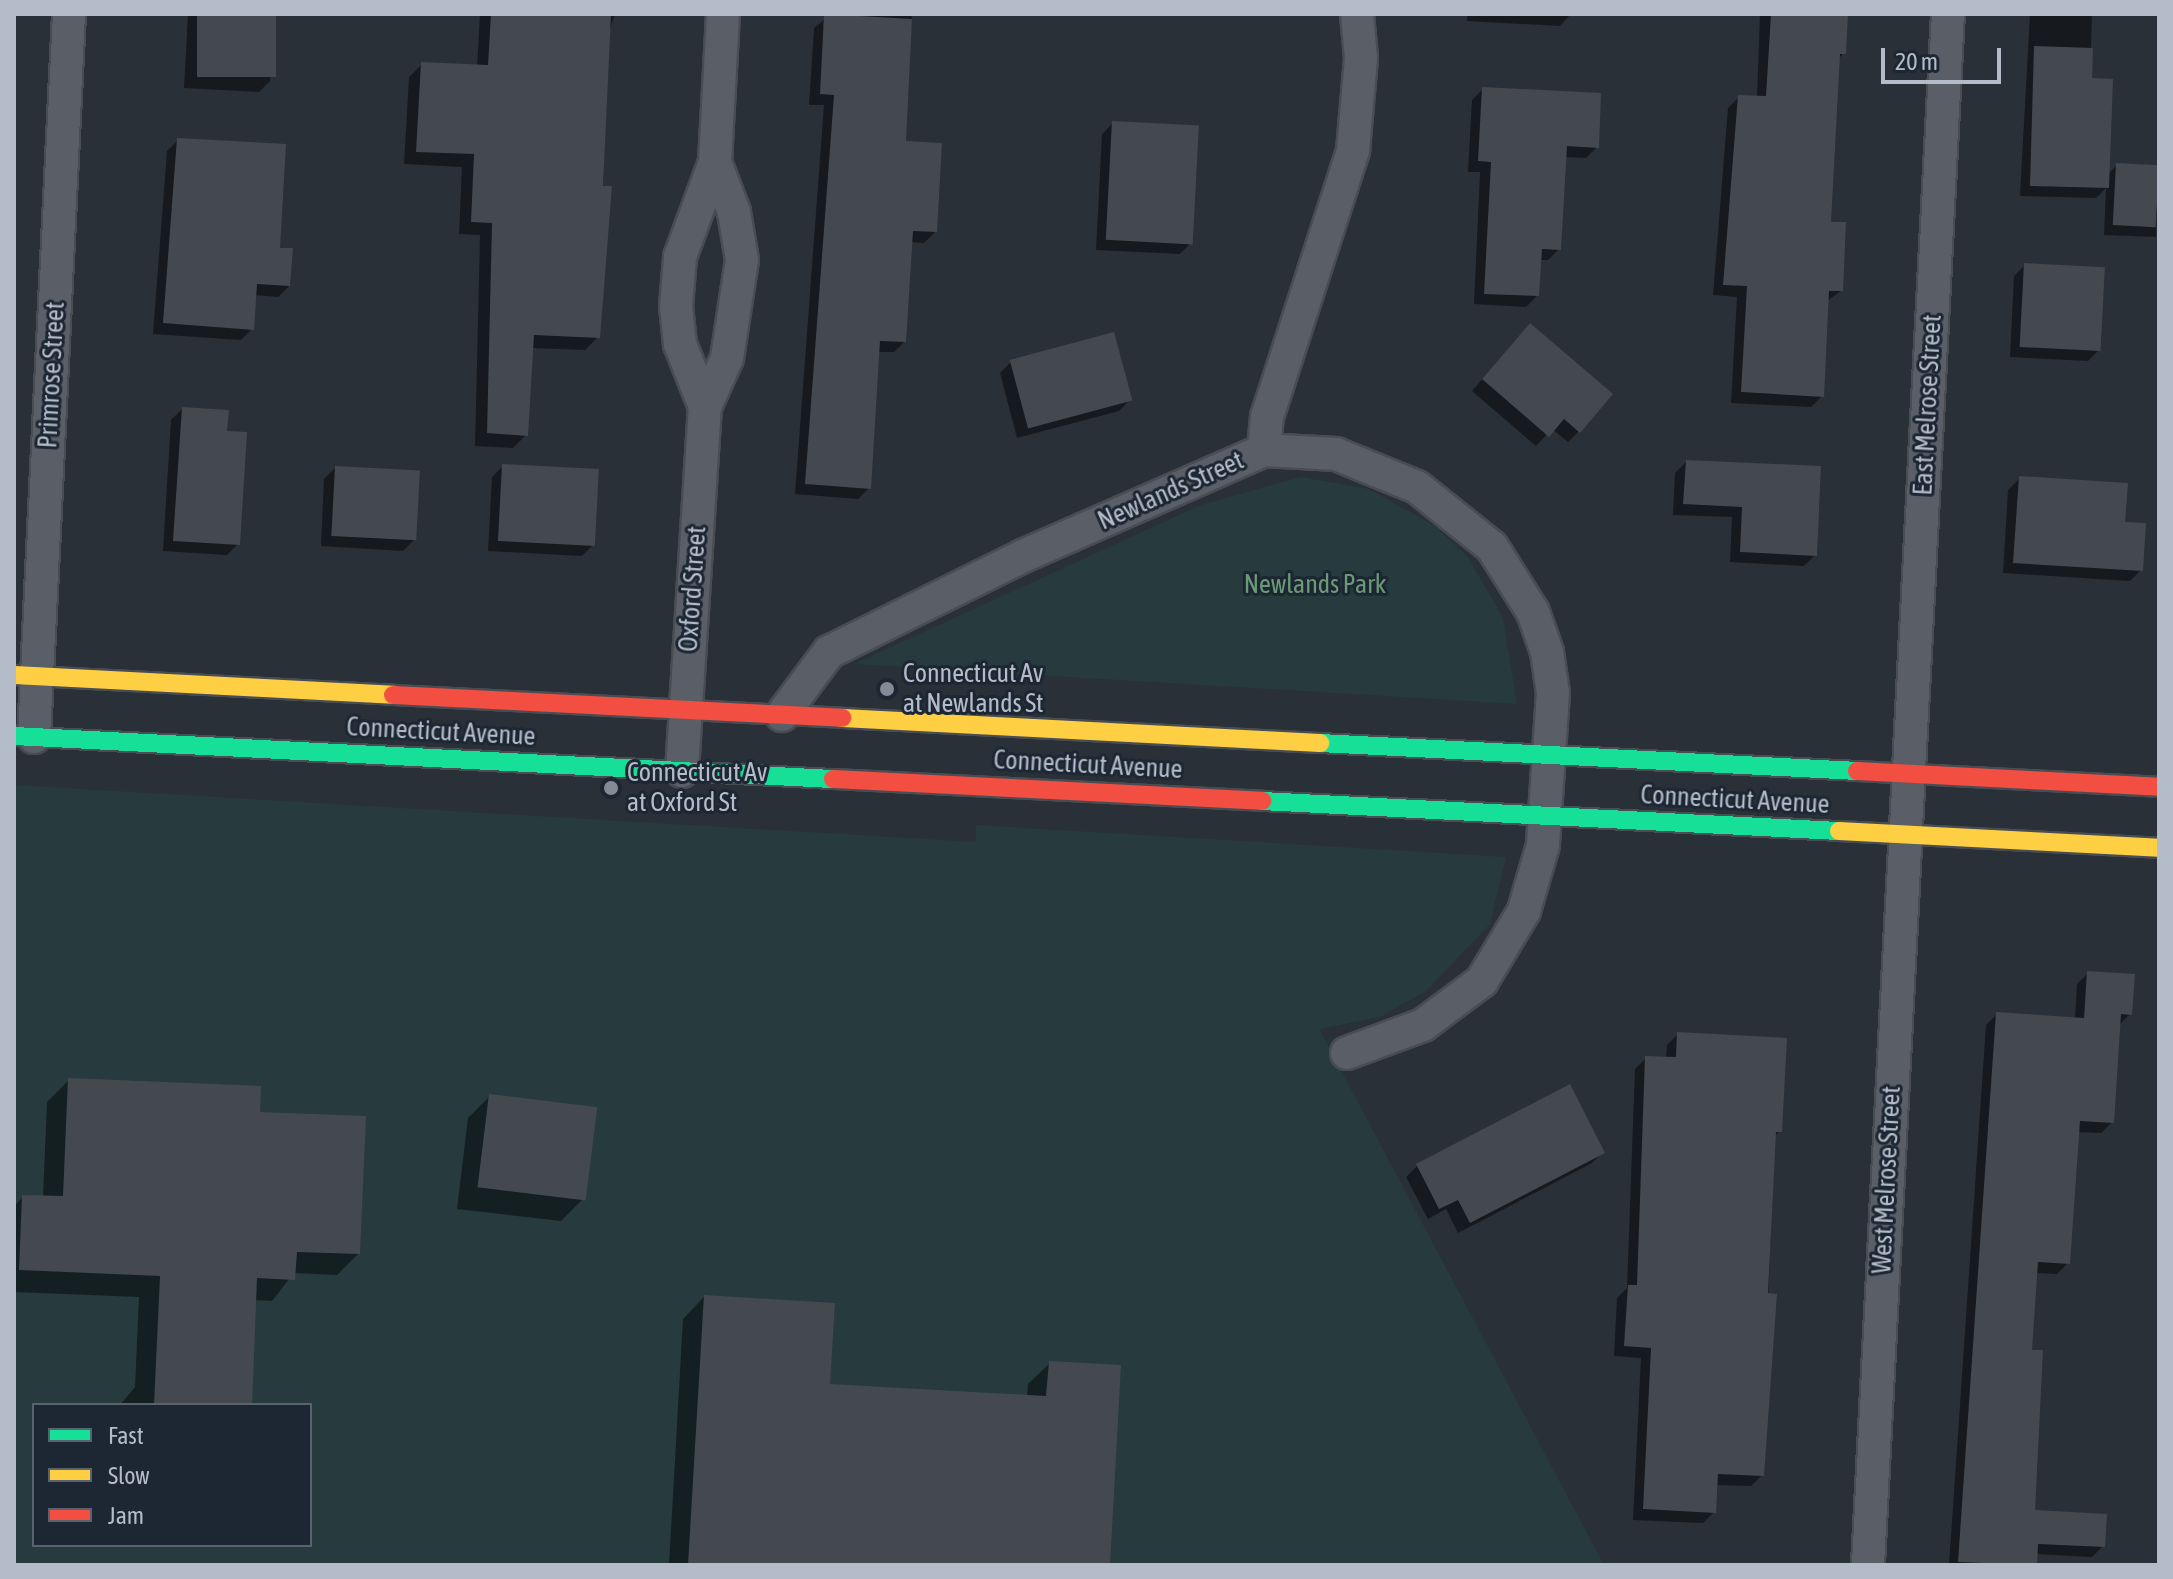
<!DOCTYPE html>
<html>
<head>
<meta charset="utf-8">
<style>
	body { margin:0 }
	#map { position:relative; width:2173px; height:1579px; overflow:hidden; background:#2a3038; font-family:"Asap Condensed",sans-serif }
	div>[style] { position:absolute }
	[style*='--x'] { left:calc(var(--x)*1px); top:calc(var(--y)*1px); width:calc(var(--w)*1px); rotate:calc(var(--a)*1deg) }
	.green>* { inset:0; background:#273a3e }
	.shadow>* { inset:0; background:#0007 }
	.building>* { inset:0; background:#444950; transform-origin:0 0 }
	.roads { filter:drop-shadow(2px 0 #484c53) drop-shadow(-2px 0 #484c53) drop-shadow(0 2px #484c53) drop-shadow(0 -2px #484c53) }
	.street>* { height:32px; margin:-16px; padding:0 16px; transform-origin:16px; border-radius:16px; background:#5a5e66 }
	.fast>* { height:18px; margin:-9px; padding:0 9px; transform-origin:9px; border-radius:9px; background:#16e098 }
	.slow>* { height:18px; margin:-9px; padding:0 9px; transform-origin:9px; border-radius:9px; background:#ffcf43 }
	.jam>* { height:18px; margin:-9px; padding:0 9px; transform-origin:9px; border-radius:9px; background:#f24e42 }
	.dots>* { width:22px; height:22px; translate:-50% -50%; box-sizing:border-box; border:4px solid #1d2633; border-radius:50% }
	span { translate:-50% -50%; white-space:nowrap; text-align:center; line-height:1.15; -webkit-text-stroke:6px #1d2633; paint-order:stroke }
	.street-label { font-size:26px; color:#b4bcc9 }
	.park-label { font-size:26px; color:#6b9a76 }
	.poi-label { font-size:26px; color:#b4bcc9 }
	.left { translate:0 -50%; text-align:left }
	.frame { position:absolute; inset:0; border:16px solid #b4bcc9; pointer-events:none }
	.legend { position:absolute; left:32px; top:1403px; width:280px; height:144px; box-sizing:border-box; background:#1d2633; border:2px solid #59626f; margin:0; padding:10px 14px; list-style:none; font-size:24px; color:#b4bcc9 }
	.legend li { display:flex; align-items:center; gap:16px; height:40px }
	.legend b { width:40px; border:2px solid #59626f }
	.scale { position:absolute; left:1881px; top:48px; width:120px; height:36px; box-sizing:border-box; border:4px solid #b4bcc9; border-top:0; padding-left:10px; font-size:24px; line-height:28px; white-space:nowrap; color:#b4bcc9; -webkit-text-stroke:6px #1d2633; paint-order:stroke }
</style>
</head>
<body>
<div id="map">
	<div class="green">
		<div style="clip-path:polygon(1301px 477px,1369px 489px,1435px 526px,1468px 557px,1503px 618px,1517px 704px,854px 664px,1201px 505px)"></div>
		<div style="clip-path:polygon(evenodd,14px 785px,976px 842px,976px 825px,1506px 857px,1490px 924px,1426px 991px,1380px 1017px,1319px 1029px,1604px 1565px,14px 1565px,14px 785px,34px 1405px,310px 1405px,310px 1545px,34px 1545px,34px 1405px)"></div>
	</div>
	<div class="shadow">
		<div style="clip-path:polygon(188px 14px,274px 14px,270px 81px,259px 92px,184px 88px)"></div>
		<div style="clip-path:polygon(480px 14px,615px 14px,608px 35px,598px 337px,585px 350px,532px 348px,526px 435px,513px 448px,475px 446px,480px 235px,459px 234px,462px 167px,404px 164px,409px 77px,422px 64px,477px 66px)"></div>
		<div style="clip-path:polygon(831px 14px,912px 14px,904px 143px,935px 232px,924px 243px,911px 242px,905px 341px,894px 352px,877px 352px,869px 488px,858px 499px,795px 494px,824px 105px,809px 105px,814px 28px)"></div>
		<div style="clip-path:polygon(1137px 14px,1181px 14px,1179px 16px)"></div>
		<div style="clip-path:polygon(1467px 14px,1571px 14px,1560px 26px,1467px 21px)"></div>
		<div style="clip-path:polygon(1760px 14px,1847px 14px,1844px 53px,1838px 59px,1829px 224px,1841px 291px,1827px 301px,1822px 396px,1811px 407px,1731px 403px,1737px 297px,1713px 295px,1728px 108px,1739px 97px,1757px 98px)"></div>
		<div style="clip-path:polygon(2030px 14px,2092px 14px,2090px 80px,2107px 175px,2117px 165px,2159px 167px,2156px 237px,2104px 235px,2106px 188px,2096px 198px,2020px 196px)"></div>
		<div style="clip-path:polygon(1483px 89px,1597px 147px,1586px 158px,1564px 157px,1559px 249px,1548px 260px,1539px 260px,1537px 296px,1526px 307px,1474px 304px,1480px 172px,1468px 172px,1472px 100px)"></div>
		<div style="clip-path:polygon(1113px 123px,1191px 243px,1180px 254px,1096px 250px,1102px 134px)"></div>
		<div style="clip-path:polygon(178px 140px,278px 249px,289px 286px,278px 297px,254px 295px,252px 329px,241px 340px,153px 334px,167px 151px)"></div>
		<div style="clip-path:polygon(2025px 265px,2099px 350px,2088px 361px,2010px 357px,2014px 276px)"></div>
		<div style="clip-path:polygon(1519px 336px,1579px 431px,1568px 442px,1552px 429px,1536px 446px,1472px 391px)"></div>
		<div style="clip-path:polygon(1011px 362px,1130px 400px,1119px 411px,1017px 438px,1000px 373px)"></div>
		<div style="clip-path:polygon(182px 409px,238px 544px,227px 555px,163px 551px,171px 420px)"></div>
		<div style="clip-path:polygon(1686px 462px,1815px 555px,1804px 566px,1730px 562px,1732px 517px,1673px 515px,1675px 473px)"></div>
		<div style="clip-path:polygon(503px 466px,593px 545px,582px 556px,488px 551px,492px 477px)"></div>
		<div style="clip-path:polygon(335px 468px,414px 540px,403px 551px,321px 546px,324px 479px)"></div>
		<div style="clip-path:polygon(2019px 479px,2123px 524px,2141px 570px,2130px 581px,2003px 573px,2008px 490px)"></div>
		<div style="clip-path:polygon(2088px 973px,2130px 1014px,2118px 1026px,2112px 1122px,2101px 1133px,2077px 1132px,2068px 1263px,2057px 1274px,2036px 1273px,2030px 1352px,2033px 1512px,2103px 1546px,2092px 1557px,2036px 1554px,2035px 1565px,1949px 1565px,1986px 1025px,1997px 1014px,2075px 1019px,2077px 984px)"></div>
		<div style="clip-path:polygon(1678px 1034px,1780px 1131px,1774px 1137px,1762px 1475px,1751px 1486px,1715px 1485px,1714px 1512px,1703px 1523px,1633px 1520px,1641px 1358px,1614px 1356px,1617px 1298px,1627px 1288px,1635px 1069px,1646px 1058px,1666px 1059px,1667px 1045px)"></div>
		<div style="clip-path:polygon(69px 1080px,258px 1114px,359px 1253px,337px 1275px,294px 1273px,272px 1301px,254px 1300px,250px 1405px,120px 1405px,135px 1387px,139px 1297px,14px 1292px,14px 1206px,23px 1197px,43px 1198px,47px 1102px)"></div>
		<div style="clip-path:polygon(490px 1096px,583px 1199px,561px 1221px,457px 1209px,468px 1118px)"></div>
		<div style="clip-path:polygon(1603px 1152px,1592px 1163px,1458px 1233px,1446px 1209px,1428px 1219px,1406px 1177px,1417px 1166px)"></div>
		<div style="clip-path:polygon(704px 1297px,828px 1386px,1027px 1397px,1028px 1384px,1050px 1363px,1108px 1565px,669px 1565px,683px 1319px)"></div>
	</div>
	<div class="building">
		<div style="left:197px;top:14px;width:79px;height:63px"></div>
		<div style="clip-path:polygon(491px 14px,611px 14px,603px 186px,612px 186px,600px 338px,534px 335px,528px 436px,487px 433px,492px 223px,471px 222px,474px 154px,416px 152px,421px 62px,488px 65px)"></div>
		<div style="clip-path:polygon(824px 14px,912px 19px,906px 141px,942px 143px,937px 232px,913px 231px,906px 342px,880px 341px,871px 489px,805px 484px,834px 95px,820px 94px)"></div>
		<div style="clip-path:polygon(1771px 14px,1848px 14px,1846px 54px,1840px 54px,1831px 222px,1846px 222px,1843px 291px,1829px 291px,1824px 397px,1741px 392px,1747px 286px,1723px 285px,1738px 95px,1766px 96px)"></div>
		<div style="clip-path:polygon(2034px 46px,2093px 48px,2092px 78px,2113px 79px,2109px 188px,2030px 186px)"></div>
		<div style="clip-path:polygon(1482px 87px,1601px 93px,1599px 148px,1567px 146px,1561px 250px,1542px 249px,1539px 296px,1484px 294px,1491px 162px,1478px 161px)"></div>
		<div style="left:1112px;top:121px;width:87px;height:119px;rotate:3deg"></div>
		<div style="clip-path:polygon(177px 138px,286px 144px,280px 248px,293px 248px,290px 286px,257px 284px,254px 330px,163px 323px)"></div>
		<div style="left:2116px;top:163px;width:43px;height:62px;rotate:3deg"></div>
		<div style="left:2024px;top:263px;width:81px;height:84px;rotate:3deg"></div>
		<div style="clip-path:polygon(1530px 323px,1613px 394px,1580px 433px,1564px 419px,1549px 437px,1482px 379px)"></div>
		<div style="left:1114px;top:332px;width:71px;height:108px;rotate:75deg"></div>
		<div style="clip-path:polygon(182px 407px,229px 410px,227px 431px,247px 432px,240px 545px,173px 541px)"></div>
		<div style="clip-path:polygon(1686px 460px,1821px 466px,1817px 556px,1740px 552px,1742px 507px,1683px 504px)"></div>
		<div style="left:502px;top:464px;width:97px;height:77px;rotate:3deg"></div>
		<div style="left:335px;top:466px;width:85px;height:70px;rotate:3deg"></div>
		<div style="clip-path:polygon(2019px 476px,2128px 483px,2125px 522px,2146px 523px,2143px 571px,2013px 563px)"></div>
		<div style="clip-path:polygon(2087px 971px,2135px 974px,2132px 1015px,2121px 1014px,2114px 1123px,2080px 1121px,2070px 1264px,2038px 1262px,2032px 1350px,2043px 1350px,2035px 1510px,2107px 1514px,2105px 1547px,2038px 1544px,2037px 1565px,1958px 1562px,1996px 1012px,2084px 1018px)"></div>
		<div style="clip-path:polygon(1677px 1032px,1787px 1038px,1782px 1132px,1776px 1132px,1768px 1293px,1777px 1294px,1764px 1476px,1718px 1474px,1716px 1513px,1643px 1509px,1651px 1348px,1624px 1346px,1628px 1285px,1637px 1285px,1645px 1056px,1676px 1057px)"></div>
		<div style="clip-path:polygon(68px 1078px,261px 1086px,260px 1112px,366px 1116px,360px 1254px,297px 1252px,295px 1280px,257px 1278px,252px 1405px,154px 1405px,160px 1276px,19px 1270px,22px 1195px,63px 1196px)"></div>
		<div style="clip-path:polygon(1570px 1084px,1605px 1153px,1470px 1223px,1458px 1200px,1439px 1209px,1416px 1164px)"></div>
		<div style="left:489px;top:1094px;width:109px;height:94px;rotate:7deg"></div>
		<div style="clip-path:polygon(704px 1295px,835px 1303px,830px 1384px,1046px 1396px,1049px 1361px,1121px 1365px,1110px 1565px,688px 1565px)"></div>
	</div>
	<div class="roads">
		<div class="street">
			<div style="--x:705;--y:407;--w:68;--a:-111.6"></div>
			<div style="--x:680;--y:344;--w:37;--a:-96"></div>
			<div style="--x:676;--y:307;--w:50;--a:-85.4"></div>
			<div style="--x:680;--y:257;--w:101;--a:-69.8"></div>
			<div style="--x:1264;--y:450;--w:33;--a:-85"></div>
			<div style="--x:1267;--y:417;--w:281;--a:-72.1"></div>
			<div style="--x:1353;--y:150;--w:92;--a:-85"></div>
			<div style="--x:1361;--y:58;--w:44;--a:-95.2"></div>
			<div style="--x:782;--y:715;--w:79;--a:-53.3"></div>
			<div style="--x:829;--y:652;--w:216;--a:-26.3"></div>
			<div style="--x:1023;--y:556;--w:263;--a:-23.7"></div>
			<div style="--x:1264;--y:450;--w:72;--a:3.2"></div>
			<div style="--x:1336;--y:454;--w:87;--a:22.2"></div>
			<div style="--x:1417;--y:487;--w:96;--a:38.7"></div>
			<div style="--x:1492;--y:547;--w:77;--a:57.8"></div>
			<div style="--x:1533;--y:612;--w:42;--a:70.7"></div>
			<div style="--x:1547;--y:652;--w:41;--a:81.7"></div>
			<div style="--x:1553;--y:693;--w:152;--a:93.8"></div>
			<div style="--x:1543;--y:845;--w:69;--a:106.1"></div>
			<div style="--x:1524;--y:911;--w:82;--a:121"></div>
			<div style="--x:1482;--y:981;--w:74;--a:143.3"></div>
			<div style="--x:1423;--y:1025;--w:81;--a:159.8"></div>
			<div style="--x:34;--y:737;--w:724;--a:-87.23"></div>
			<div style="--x:682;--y:771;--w:365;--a:-86.4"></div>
			<div style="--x:705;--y:407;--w:54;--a:-65.8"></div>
			<div style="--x:727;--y:358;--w:99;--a:-81.3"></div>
			<div style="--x:742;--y:260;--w:49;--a:-99.5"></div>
			<div style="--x:734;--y:212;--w:53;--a:-110.8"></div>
			<div style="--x:715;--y:162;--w:148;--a:-86.9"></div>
			<div style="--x:1868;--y:1565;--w:1553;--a:-87.05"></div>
		</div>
		<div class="fast">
			<div style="--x:14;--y:736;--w:820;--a:3.01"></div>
			<div style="--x:1320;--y:743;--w:538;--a:2.98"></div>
			<div style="--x:1262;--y:801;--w:578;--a:2.98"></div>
		</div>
		<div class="slow">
			<div style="--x:14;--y:675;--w:380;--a:3"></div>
			<div style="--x:842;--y:718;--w:479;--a:3"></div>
			<div style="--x:1839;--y:831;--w:320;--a:3"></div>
		</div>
		<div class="jam">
			<div style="--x:393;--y:695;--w:450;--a:2.9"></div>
			<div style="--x:1857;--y:771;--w:302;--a:3"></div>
			<div style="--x:833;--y:779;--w:430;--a:2.9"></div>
		</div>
	</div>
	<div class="dots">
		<div style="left:887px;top:689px;background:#848b96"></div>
		<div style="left:611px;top:788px;background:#848b96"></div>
	</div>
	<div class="street-label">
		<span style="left:52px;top:375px;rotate:-87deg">Primrose Street</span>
		<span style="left:1928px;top:405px;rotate:-87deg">East Melrose Street</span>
		<span style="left:1171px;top:491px;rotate:-24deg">Newlands Street</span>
		<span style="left:693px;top:589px;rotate:-86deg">Oxford Street</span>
		<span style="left:441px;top:732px;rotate:3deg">Connecticut Avenue</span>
		<span style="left:1088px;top:765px;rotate:3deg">Connecticut Avenue</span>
		<span style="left:1735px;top:800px;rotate:3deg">Connecticut Avenue</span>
		<span style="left:1887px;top:1180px;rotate:-87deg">West Melrose Street</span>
	</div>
	<div class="park-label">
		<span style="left:1315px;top:585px">Newlands Park</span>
	</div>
	<div class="poi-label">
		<span class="left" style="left:903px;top:689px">Connecticut Av<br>at Newlands St</span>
		<span class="left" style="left:627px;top:788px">Connecticut Av<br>at Oxford St</span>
	</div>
	<div class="frame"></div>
	<ul class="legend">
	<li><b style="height:10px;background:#16e098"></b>Fast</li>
	<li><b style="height:10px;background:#ffcf43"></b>Slow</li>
	<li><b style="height:10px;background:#f24e42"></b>Jam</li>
	</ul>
	<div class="scale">20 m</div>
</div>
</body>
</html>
